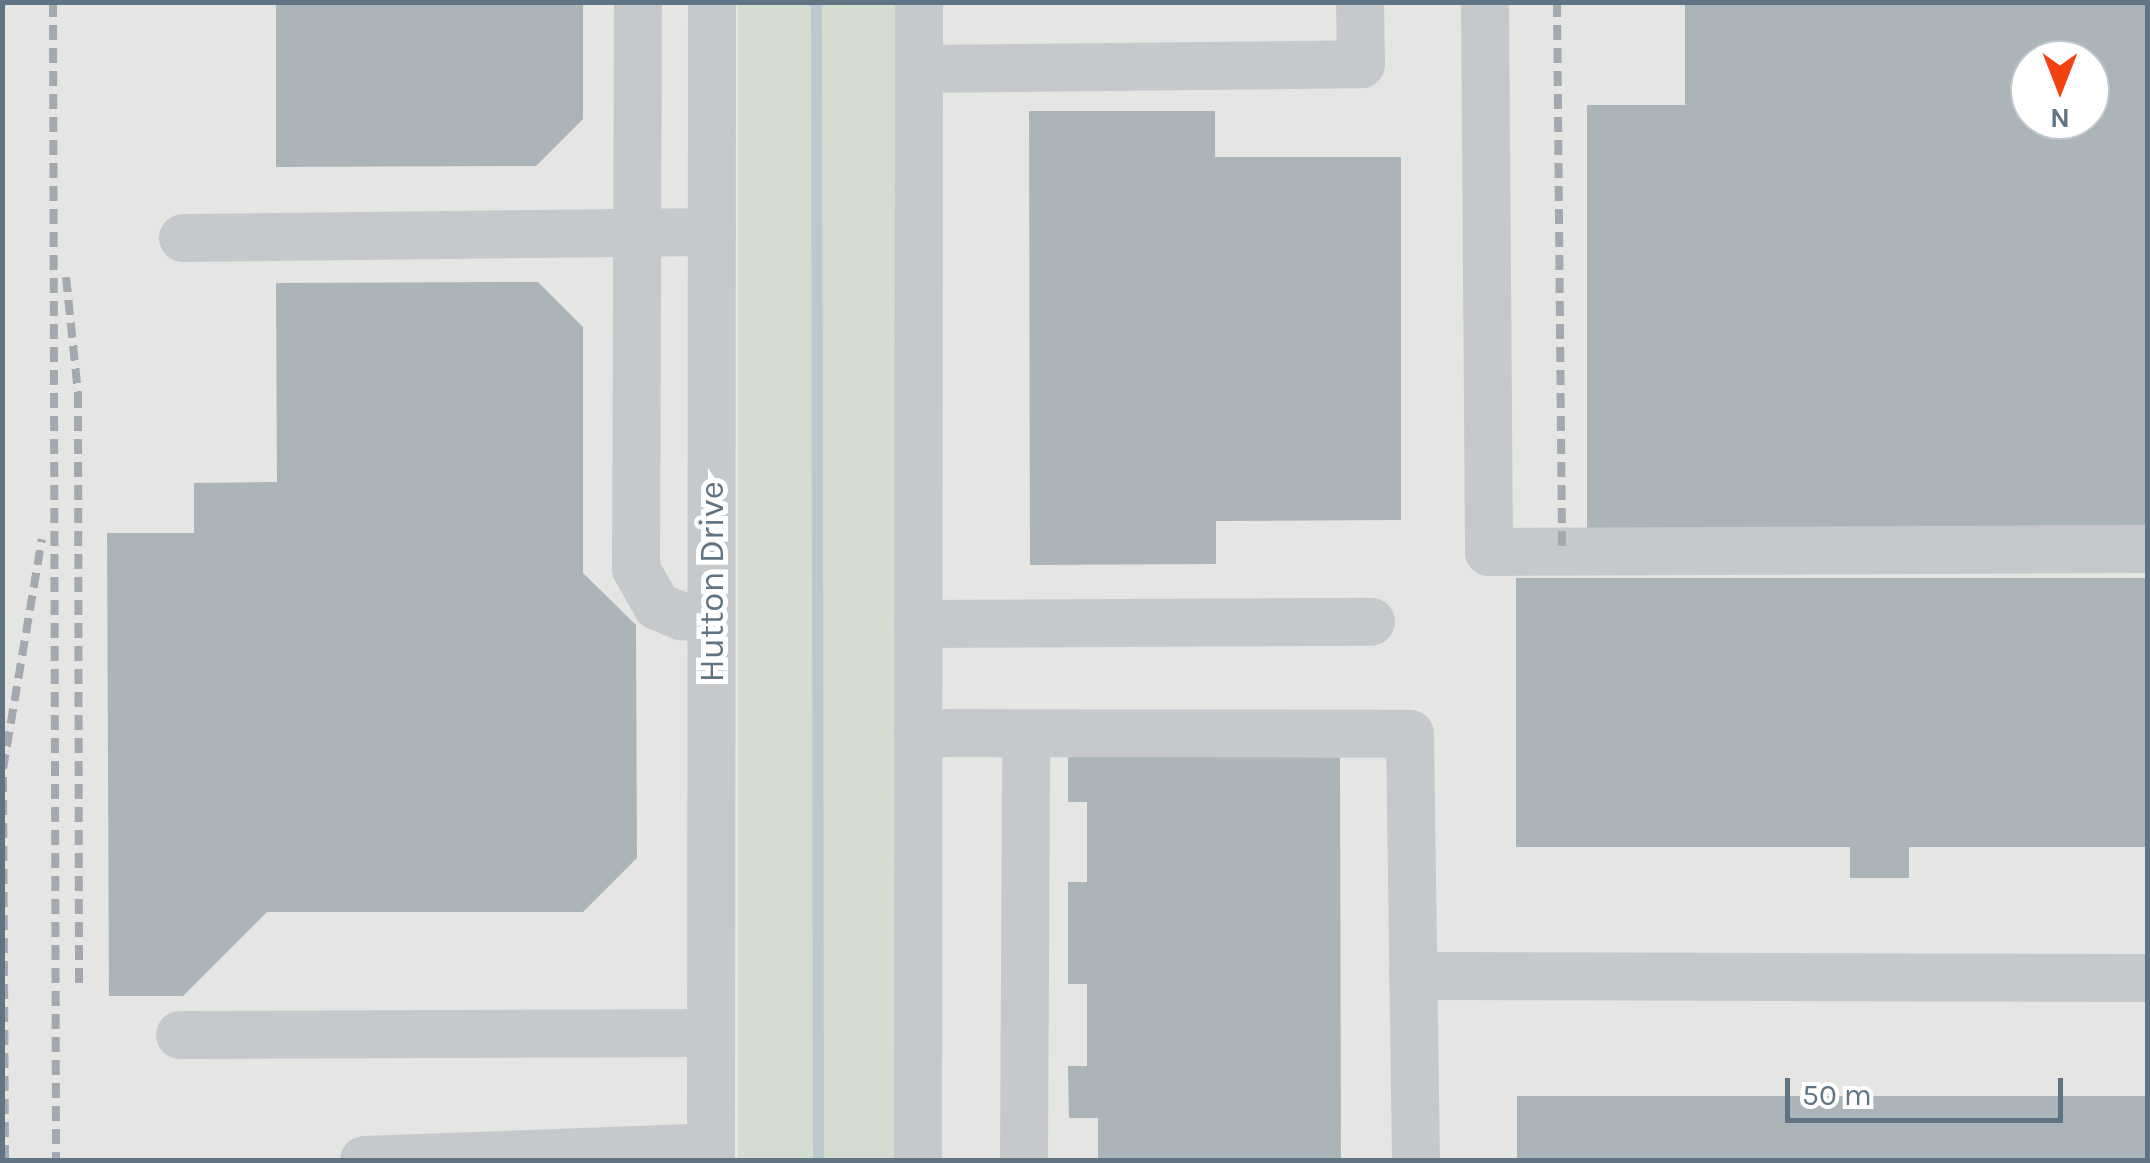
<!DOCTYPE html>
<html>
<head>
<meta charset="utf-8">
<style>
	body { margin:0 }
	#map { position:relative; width:2150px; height:1163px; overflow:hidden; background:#f4f4ef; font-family:Karla,sans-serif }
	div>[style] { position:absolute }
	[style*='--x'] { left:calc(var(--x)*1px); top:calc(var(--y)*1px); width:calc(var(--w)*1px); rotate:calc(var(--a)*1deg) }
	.built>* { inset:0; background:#e5e6e3 }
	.green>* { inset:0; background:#d5dcd0; transform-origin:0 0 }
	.stream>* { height:11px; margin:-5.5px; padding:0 5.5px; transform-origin:5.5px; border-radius:5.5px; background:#bbc8cd }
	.building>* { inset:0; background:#abb4b8; transform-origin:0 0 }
	.minor>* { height:48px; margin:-24px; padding:0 24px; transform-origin:24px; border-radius:24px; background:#c6c9cc }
	.rail>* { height:8px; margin-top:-4px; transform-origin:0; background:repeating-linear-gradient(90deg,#a3a9af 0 15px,transparent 0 23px) }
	span { translate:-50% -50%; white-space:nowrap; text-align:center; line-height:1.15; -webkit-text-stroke:10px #fff; paint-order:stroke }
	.street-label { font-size:35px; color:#607483 }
	.frame { position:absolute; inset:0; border:5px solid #607483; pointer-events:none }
	.north { position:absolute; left:2010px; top:40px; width:100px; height:100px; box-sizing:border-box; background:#fff; border:2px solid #bfc7cd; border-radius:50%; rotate:180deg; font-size:28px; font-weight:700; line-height:40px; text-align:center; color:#607483 }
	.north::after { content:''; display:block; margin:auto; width:35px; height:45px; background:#f34210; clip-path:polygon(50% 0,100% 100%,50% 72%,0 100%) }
	.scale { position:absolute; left:1785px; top:1078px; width:278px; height:45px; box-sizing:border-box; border:5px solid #607483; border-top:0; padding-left:12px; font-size:30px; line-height:35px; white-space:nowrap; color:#607483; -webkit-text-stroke:8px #fff; paint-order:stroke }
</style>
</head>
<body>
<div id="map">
	<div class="built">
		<div style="clip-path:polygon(evenodd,3px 3px,2147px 3px,2147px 1160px,3px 1160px,3px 3px,2030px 60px,2090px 60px,2090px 120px,2030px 120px,2030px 60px)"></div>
	</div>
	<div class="green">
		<div style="left:738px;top:3px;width:163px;height:1157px"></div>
	</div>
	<div class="stream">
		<div style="--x:816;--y:2;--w:1158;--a:89.9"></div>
	</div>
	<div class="building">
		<div style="clip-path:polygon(276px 2px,583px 2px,583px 119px,536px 166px,276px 167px)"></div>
		<div style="clip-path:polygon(evenodd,1685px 2px,2148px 2px,2148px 528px,1587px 529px,1587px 105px,1685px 105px,1685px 2px,2030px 60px,2090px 60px,2090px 120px,2030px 120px,2030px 60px)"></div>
		<div style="clip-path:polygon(1029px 111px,1215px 111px,1215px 157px,1401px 157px,1401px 520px,1216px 521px,1216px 564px,1030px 565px)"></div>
		<div style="clip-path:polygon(538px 282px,583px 327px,583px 573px,636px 625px,637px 858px,583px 912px,267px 912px,183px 996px,109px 996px,107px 533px,194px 533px,194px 483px,277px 482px,276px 283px)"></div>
		<div style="clip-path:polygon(1516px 578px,2148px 578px,2148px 847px,1909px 847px,1909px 878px,1850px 878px,1850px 847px,1516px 847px)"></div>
		<div style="clip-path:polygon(1340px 753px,1341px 1160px,1098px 1160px,1098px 1118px,1069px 1118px,1068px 1066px,1087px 1066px,1087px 984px,1068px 984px,1068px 882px,1087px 882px,1087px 802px,1068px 802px,1068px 754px)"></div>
		<div style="left:1517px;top:1096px;width:631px;height:64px"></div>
	</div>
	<div class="minor">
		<div style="--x:638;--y:2;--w:567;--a:90.2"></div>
		<div style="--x:636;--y:569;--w:43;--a:60.4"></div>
		<div style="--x:657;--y:606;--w:26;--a:23"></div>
		<div style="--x:681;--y:616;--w:30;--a:4"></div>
		<div style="--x:1485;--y:2;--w:550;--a:89.58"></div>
		<div style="--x:1489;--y:552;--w:659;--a:-0.26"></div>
		<div style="--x:919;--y:69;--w:442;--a:-0.6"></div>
		<div style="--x:1361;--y:64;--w:62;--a:-90.9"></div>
		<div style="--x:183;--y:238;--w:529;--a:-0.65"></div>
		<div style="--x:918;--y:624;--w:453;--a:-0.3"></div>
		<div style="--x:918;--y:733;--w:492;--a:0.1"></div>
		<div style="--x:1410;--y:734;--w:426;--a:89.2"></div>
		<div style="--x:1413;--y:976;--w:735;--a:0.16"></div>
		<div style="--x:180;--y:1035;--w:531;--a:-0.22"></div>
		<div style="--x:364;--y:1160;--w:347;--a:-2.1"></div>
		<div style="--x:711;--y:1160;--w:1158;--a:-89.95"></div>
		<div style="--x:918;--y:1160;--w:1158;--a:-89.95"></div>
		<div style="--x:1024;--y:1160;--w:423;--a:-89.7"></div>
	</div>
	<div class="rail">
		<div style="--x:53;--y:2;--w:1158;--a:89.85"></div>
		<div style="--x:1557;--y:2;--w:544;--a:89.47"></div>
		<div style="--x:66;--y:277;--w:117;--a:84.1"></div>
		<div style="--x:78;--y:393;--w:597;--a:89.9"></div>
		<div style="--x:5;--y:1160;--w:391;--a:-90.3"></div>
		<div style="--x:3;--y:769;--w:233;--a:-80.4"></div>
	</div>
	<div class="street-label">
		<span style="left:712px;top:582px;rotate:-90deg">Hutton Drive</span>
	</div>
	<div class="frame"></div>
	<div class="north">N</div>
	<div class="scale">50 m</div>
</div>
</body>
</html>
